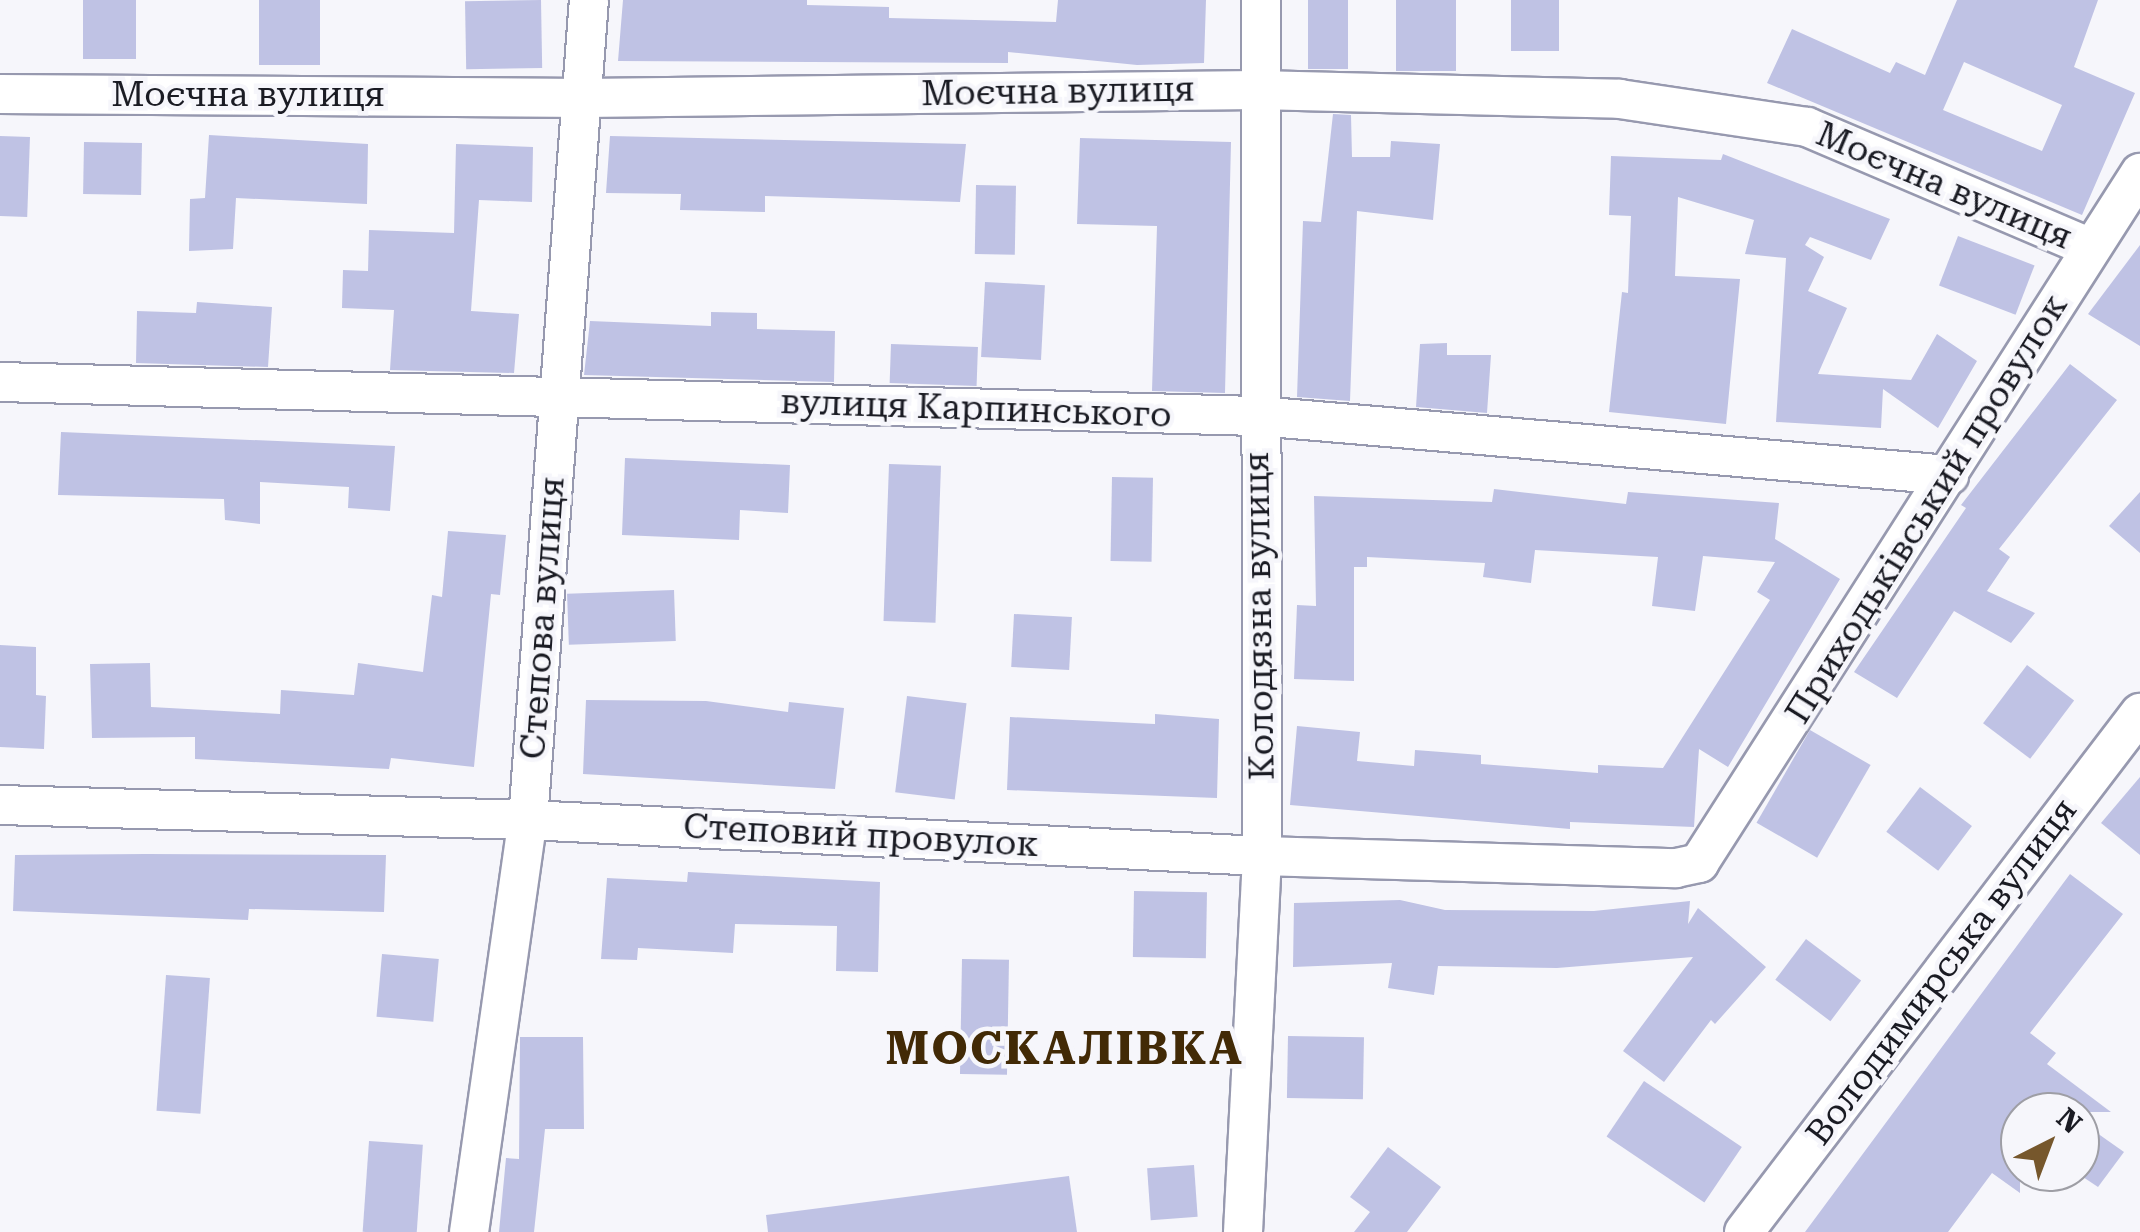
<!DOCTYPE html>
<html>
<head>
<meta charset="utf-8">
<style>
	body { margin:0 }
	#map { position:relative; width:2140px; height:1232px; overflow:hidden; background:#f6f6fb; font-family:"Roboto Serif",serif }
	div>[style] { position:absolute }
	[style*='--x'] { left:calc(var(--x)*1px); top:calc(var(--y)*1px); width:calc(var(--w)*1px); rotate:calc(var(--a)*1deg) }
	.building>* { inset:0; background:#bfc2e4; transform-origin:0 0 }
	.roads { filter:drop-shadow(2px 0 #9799af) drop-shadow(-2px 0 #9799af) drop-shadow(0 2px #9799af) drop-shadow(0 -2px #9799af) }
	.street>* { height:38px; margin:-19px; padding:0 19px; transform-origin:19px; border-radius:19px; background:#fff }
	span { translate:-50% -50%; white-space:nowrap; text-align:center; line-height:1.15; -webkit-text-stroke:9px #f6f6fb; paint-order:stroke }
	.street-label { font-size:35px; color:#1a1b23 }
	.district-label { font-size:45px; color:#422a06; font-weight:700; letter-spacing:2.5px }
	.north { position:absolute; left:2000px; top:1092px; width:100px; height:100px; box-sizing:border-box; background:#f6f6fb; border:2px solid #9e9ea5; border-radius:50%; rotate:42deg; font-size:28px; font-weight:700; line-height:40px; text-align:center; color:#1a1b23 }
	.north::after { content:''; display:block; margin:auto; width:35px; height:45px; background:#76572c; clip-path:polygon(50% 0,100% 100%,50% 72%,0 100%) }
</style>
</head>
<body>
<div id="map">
	<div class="building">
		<div style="left:83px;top:0;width:53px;height:59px"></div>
		<div style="left:259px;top:0;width:61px;height:65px"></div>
		<div style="left:541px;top:0;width:68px;height:76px;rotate:89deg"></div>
		<div style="clip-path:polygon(623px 0,807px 0,807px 5px,889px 7px,889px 18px,1056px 22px,1058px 0,1206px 0,1204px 63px,1137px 65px,1008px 52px,1008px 63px,618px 61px)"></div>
		<div style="left:1308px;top:0;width:40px;height:69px"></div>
		<div style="left:1396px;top:0;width:60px;height:71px"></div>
		<div style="left:1511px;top:0;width:48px;height:51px"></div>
		<div style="clip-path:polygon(evenodd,1957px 0,2098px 0,2074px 67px,2135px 93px,2082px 215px,1767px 83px,1792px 29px,1890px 73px,1896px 62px,1925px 75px,1957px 0,1964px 62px,2062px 105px,2042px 151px,1943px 110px,1964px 62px)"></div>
		<div style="clip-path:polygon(1333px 114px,1351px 115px,1352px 157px,1390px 157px,1391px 141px,1440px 144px,1433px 220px,1357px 211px,1350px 401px,1297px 397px,1303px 221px,1321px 222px)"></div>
		<div style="clip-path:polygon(209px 135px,368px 144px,367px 204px,236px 198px,233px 249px,189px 251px,190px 199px,205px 198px)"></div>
		<div style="left:0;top:136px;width:30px;height:80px;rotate:2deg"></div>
		<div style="clip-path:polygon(610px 136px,966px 144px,960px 202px,765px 196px,765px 212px,680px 210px,681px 194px,606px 193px)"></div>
		<div style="clip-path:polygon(1080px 138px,1231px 142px,1225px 393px,1152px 391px,1157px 226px,1077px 224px)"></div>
		<div style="left:84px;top:142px;width:58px;height:52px;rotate:1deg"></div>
		<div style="clip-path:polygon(456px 144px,533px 147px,532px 202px,479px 200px,471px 311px,519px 314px,514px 373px,390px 370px,394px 310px,342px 308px,343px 270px,368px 271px,369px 230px,454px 233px)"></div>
		<div style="clip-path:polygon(1723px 154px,1890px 219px,1871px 260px,1810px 237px,1805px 245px,1824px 257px,1808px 291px,1847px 308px,1818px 374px,1911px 380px,1937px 334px,1977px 361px,1938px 428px,1883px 389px,1881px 428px,1776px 422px,1786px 258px,1745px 254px,1754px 220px,1678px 197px,1675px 276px,1740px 279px,1726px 424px,1609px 412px,1622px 292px,1628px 293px,1631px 216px,1609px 215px,1611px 156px,1721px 160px)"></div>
		<div style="left:976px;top:185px;width:40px;height:69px;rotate:1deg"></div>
		<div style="left:1958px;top:236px;width:82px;height:53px;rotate:21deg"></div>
		<div style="clip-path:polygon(2140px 245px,2140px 346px,2088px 314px)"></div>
		<div style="left:985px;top:282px;width:60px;height:75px;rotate:3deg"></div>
		<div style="clip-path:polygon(197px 302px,272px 307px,268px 367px,136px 363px,137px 311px,196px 313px)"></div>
		<div style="clip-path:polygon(711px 312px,757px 313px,757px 329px,835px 331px,834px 382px,584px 375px,590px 321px,711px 326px)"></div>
		<div style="clip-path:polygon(1447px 343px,1447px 355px,1491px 355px,1487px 413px,1416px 407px,1420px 344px)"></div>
		<div style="left:891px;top:344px;width:87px;height:39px;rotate:2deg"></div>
		<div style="clip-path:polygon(2070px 364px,2117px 400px,1999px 549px,2010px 557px,1987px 591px,2035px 613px,2011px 643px,1954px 611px,1897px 698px,1854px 672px,1966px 508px,1961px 505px)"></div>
		<div style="clip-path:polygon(61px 432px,395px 446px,390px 511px,348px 508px,349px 487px,260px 482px,260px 524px,225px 520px,224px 499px,58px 495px)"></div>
		<div style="clip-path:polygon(625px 458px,790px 465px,788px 513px,740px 510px,739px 540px,622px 535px)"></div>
		<div style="left:889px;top:464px;width:52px;height:157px;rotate:2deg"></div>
		<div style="left:1112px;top:477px;width:41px;height:84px;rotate:1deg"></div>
		<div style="clip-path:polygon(1494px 489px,1626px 504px,1628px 492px,1779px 503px,1775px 539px,1840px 579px,1728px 767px,1699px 749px,1694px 827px,1570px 822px,1570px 829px,1290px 805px,1297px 726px,1360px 732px,1357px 761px,1414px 766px,1415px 750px,1481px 755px,1481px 764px,1598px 773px,1598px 765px,1663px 768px,1770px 600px,1757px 592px,1775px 562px,1703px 556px,1695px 611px,1652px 606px,1658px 557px,1535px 550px,1531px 583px,1483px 577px,1485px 563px,1367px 557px,1367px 567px,1354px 567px,1354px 681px,1294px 679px,1297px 605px,1316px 606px,1314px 496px,1492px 502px)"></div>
		<div style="clip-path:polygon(2140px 492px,2140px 553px,2109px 526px)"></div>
		<div style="clip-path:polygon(448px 531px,506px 535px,500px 595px,491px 594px,474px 767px,391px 758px,389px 769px,195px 759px,195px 737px,92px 738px,90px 664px,150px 663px,151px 707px,280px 714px,281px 690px,354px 695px,358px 663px,423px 672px,432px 595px,442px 597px)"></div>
		<div style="left:674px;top:590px;width:51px;height:107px;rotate:88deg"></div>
		<div style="left:1014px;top:614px;width:58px;height:53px;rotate:3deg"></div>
		<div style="clip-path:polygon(0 645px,36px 647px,36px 695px,46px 696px,44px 749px,0 747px)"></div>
		<div style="left:2027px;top:665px;width:59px;height:73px;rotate:37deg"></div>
		<div style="left:907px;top:696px;width:60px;height:97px;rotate:7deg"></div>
		<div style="clip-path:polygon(586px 700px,706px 701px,788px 712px,789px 702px,844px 708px,835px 789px,583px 774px)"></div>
		<div style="clip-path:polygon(1155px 714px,1219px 719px,1217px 798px,1007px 790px,1010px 717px,1155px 724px)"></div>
		<div style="left:1810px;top:730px;width:70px;height:107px;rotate:30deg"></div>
		<div style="clip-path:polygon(2140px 777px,2140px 855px,2101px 823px)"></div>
		<div style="left:1920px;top:787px;width:65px;height:56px;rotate:37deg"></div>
		<div style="clip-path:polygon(146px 854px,386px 855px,384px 912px,249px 909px,248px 920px,13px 911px,15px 855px)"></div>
		<div style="clip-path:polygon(688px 872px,880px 882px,878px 972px,836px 971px,837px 926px,735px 924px,733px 953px,638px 948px,637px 960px,601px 959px,607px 878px,687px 882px)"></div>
		<div style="clip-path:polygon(2070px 874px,2123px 914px,2030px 1033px,2056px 1053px,2047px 1064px,2111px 1112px,2020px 1112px,2020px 1193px,1992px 1173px,1948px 1232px,1805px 1232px)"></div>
		<div style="left:1134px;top:891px;width:73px;height:66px;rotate:1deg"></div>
		<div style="clip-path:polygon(1400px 900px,1445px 910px,1594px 911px,1690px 901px,1688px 924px,1698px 908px,1766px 967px,1715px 1024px,1711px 1020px,1664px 1082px,1623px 1051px,1693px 957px,1557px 968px,1438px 966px,1434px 995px,1388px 988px,1392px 963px,1293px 967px,1294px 903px)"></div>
		<div style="left:1806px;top:939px;width:69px;height:51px;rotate:37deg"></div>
		<div style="left:382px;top:954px;width:57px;height:63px;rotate:5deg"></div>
		<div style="left:962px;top:959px;width:47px;height:115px;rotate:1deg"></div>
		<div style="left:166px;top:975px;width:44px;height:136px;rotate:4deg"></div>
		<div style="left:1288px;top:1036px;width:76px;height:62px;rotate:1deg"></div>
		<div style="clip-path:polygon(520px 1037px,583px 1037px,584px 1129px,545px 1129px,534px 1232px,499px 1232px,506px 1158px,519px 1159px)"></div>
		<div style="left:1644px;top:1081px;width:118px;height:67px;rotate:34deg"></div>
		<div style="clip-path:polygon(2080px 1121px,2124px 1152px,2098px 1187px,2080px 1175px)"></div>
		<div style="left:369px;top:1141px;width:54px;height:91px;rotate:4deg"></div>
		<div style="clip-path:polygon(1388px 1147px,1441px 1187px,1407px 1232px,1354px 1232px,1370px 1212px,1350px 1197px)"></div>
		<div style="left:1194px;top:1165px;width:52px;height:47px;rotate:86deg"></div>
		<div style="clip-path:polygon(1069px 1176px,1077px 1232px,768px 1232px,766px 1215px)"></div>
	</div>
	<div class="roads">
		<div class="street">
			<div style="--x:0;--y:94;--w:584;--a:0.39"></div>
			<div style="--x:584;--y:98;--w:673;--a:-0.68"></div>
			<div style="--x:1257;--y:90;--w:363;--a:1.4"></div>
			<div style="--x:1620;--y:99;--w:189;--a:8.5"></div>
			<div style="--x:1807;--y:127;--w:308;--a:23.1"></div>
			<div style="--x:0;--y:382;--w:1258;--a:1.55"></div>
			<div style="--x:1258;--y:416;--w:694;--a:4.88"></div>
			<div style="--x:0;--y:805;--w:528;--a:1.63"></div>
			<div style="--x:528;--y:820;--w:735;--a:2.81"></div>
			<div style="--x:1262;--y:856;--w:414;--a:1.7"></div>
			<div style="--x:1676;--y:868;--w:24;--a:-12"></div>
			<div style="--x:1699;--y:863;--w:819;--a:-57.42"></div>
			<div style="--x:469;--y:1232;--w:416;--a:-81.9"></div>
			<div style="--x:528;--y:820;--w:822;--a:-85.75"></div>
			<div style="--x:1243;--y:1232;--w:376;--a:-87.1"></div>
			<div style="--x:1262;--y:856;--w:856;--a:-90.07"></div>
			<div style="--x:1744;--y:1232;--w:653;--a:-52.66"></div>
		</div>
	</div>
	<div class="street-label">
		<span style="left:1058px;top:92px;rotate:-1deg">Моєчна вулиця</span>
		<span style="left:248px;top:95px">Моєчна вулиця</span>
		<span style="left:1944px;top:186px;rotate:23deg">Моєчна вулиця</span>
		<span style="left:976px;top:409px;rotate:2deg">вулиця Карпинського</span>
		<span style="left:1927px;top:509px;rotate:-58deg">Приходьківський провулок</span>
		<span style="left:1260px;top:616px;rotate:-91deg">Колодязна вулиця</span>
		<span style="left:543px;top:618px;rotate:-86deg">Степова вулиця</span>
		<span style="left:861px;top:836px;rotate:3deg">Степовий провулок</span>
		<span style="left:1942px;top:972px;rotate:-53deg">Володимирська вулиця</span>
	</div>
	<div class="district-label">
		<span style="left:1065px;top:1049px">МОСКАЛІВКА</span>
	</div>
	<div class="north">N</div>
</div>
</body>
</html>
